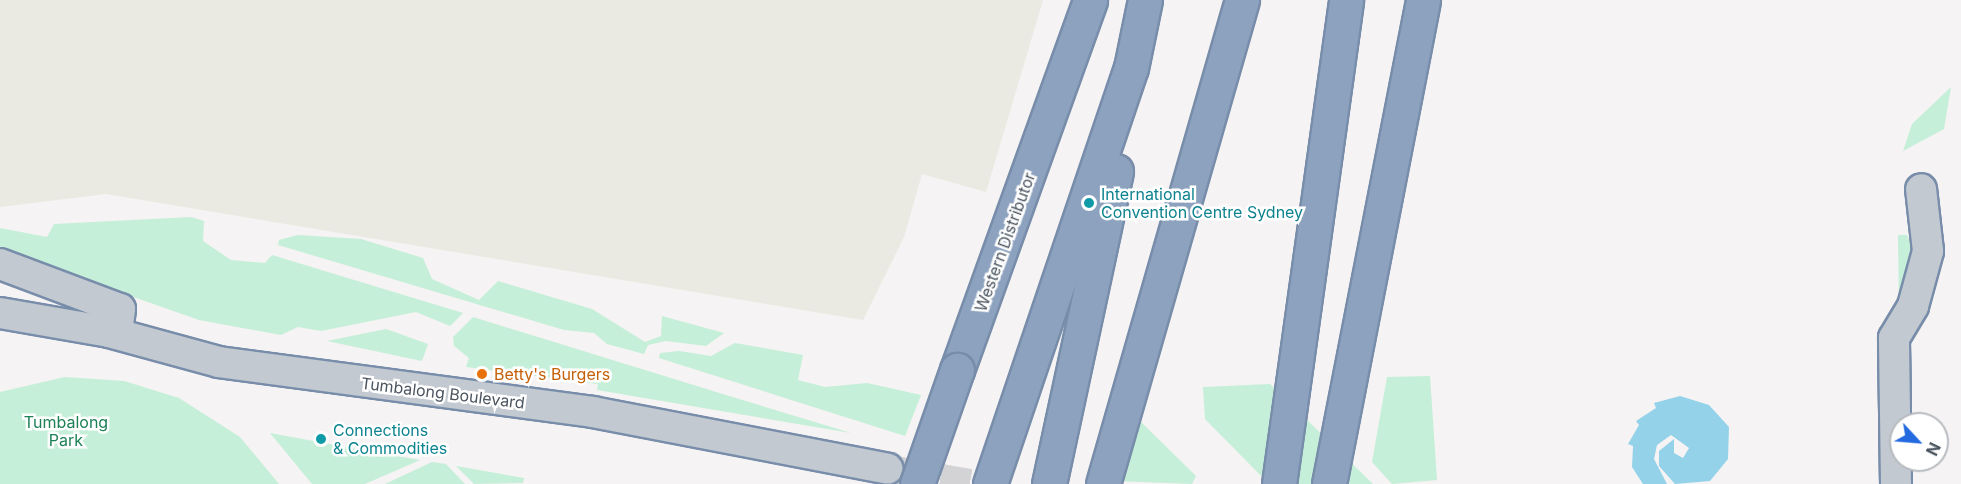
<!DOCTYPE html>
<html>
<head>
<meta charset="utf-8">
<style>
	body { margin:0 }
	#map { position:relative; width:1961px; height:484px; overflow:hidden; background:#f5f3f3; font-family:Inter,sans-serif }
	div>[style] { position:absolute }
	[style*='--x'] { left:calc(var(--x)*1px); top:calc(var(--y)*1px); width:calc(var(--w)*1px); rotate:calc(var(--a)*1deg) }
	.commercial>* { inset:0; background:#eae9e2 }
	.green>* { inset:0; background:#c5efd8 }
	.water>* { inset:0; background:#94d2ea }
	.street-tunnel>* { height:30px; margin-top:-15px; transform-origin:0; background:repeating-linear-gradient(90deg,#d3d3d6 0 30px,transparent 0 45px) }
	.roads { filter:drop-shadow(2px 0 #788daa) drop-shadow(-2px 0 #788daa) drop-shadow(0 2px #788daa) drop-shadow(0 -2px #788daa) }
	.street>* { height:30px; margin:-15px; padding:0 15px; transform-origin:15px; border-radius:15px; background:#c2c9d1 }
	.highway>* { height:33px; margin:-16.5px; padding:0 16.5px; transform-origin:16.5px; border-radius:16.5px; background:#8da2bf }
	.bridges { filter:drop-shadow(2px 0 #788daa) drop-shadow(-2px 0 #788daa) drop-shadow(0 2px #788daa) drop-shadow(0 -2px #788daa) }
	.highway-bridge>* { height:33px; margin:-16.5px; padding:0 16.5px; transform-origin:16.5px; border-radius:16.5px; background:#8da2bf }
	.dots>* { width:16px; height:16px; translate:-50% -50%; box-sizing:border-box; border:3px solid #fff; border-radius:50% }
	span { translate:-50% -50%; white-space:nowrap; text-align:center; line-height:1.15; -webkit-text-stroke:5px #fff; paint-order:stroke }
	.culture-label { font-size:16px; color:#0d838f }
	.left { translate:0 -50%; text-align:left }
	.street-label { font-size:16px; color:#4b5560 }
	.food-label { font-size:16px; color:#c56008 }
	.park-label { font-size:16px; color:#1c8155 }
	.north { position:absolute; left:1889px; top:412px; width:60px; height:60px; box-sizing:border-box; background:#fff; border:2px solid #b7bbbf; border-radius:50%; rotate:116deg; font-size:16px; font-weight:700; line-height:24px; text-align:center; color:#4b5560 }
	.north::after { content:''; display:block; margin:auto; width:21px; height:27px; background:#2369df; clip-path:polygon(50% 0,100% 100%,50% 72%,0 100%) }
</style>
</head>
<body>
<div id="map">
	<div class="commercial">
		<div style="clip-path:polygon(0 0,1043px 0,986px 192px,922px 174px,904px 237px,863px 320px,106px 194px,0 207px)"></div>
	</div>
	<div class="green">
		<div style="clip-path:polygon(1951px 87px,1944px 129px,1903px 151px,1912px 124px)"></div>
		<div style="clip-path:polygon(191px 217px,204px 221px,203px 241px,231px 260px,265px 263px,272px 255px,463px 313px,450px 326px,416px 312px,321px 331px,298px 327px,281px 335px,199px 320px,0 250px,0 228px,47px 237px,54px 224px)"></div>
		<div style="clip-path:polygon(298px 235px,361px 239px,423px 258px,432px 279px,479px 300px,498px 281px,592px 309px,645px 342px,661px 336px,662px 316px,724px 333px,706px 346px,666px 341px,648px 345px,644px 354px,607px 344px,594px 333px,564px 330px,278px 245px,279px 240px)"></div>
		<div style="clip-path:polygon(1898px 235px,1907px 235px,1914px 252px,1899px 310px)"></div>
		<div style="clip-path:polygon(473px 317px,726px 395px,851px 433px,597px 390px,598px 384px,466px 367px,469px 358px,454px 346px,453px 337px)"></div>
		<div style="clip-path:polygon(386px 329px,428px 344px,422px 361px,327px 341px)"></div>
		<div style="clip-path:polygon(735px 343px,803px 355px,798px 380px,825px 387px,867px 383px,921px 395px,905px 436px,659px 358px,660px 353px,679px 351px,711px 356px)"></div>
		<div style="clip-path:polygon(1430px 376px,1437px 480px,1392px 484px,1372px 462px,1387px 377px)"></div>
		<div style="clip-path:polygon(65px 377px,124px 381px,179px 398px,240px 437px,279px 484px,0 484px,0 392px)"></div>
		<div style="clip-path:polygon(1270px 384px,1373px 484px,1269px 484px,1205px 419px,1203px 387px)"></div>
		<div style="clip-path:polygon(1138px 419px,1196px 476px,1192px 484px,1116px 481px)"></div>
		<div style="clip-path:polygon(270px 433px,335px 445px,420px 460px,365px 484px,312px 484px)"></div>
		<div style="clip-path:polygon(432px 462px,446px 464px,465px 484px,385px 484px)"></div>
		<div style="clip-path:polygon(456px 466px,524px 478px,523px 483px,474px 484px)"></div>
	</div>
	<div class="water">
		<div style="clip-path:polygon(1680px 396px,1709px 405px,1729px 427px,1728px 459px,1710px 481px,1675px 484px,1659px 466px,1659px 451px,1674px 439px,1674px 453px,1683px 458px,1689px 448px,1671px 435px,1657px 445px,1654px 459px,1667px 484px,1643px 484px,1632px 467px,1633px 446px,1628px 444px,1639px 425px,1636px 421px,1656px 408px,1654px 403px)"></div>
	</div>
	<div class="street-tunnel">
		<div style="--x:896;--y:471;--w:75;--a:10"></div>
	</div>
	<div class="roads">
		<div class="street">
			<div style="--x:0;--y:264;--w:128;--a:20.6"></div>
			<div style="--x:120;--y:309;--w:25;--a:97"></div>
			<div style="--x:0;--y:313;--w:111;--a:9.9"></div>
			<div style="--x:109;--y:332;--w:114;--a:15.3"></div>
			<div style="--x:219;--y:362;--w:377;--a:7.6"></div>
			<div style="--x:593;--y:412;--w:300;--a:10.9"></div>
			<div style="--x:1896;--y:484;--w:146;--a:-90.8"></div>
			<div style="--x:1894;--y:338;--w:37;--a:-59"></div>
			<div style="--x:1913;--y:306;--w:57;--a:-74.7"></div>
			<div style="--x:1928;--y:251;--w:62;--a:-96.4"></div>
		</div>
		<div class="highway">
			<div style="--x:957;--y:370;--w:393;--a:-70.2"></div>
			<div style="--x:990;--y:484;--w:439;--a:-71.3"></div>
			<div style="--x:1131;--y:68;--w:69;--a:-78.4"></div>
			<div style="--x:1049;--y:484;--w:320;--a:-77.9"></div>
			<div style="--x:1103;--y:484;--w:504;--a:-73.98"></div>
			<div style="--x:1279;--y:484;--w:489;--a:-82.1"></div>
			<div style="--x:1329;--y:484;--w:493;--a:-79"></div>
		</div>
	</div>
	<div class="bridges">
		<div class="highway-bridge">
			<div style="--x:917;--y:484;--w:121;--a:-70.7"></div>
		</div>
	</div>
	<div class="dots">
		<div style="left:1089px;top:203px;background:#0f9aa8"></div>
		<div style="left:482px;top:374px;background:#e8710a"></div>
		<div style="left:321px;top:439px;background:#0f9aa8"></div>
	</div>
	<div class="culture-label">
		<span class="left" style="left:1101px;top:203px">International<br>Convention Centre Sydney</span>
		<span class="left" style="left:333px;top:439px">Connections<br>&amp; Commodities</span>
	</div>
	<div class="street-label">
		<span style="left:1005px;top:242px;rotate:-70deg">Western Distributor</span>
		<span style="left:443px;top:393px;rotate:7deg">Tumbalong Boulevard</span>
	</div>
	<div class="food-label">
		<span class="left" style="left:494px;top:374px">Betty's Burgers</span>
	</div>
	<div class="park-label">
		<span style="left:66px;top:431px">Tumbalong<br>Park</span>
	</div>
	<div class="north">N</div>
</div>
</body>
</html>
